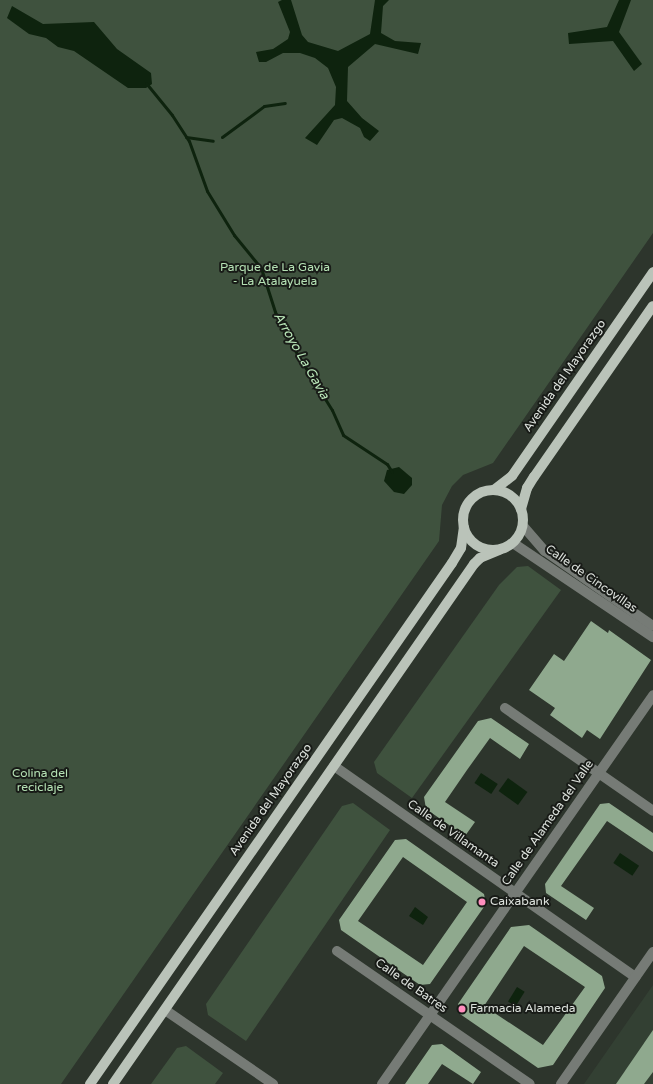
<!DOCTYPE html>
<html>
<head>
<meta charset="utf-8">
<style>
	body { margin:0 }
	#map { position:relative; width:653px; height:1084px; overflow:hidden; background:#2d352c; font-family:"Varela Round",sans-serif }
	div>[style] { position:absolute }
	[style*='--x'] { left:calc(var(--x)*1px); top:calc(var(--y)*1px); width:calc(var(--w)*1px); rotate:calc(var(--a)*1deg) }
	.built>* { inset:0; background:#334033 }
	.green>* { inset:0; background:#3f523e }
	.water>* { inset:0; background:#0e230e; transform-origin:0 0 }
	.stream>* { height:3px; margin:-1.5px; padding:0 1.5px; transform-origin:1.5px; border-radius:1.5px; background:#0e230e }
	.building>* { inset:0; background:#8fa98e }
	.minor>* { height:10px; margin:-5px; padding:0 5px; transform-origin:5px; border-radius:5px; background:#767b76 }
	.major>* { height:10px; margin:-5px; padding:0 5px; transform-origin:5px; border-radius:5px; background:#bac3b9 }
	.major>.ring { margin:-5px; padding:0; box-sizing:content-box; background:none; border:10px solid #bac3b9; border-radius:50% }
	.dots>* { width:11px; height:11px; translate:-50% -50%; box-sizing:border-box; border:2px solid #181b17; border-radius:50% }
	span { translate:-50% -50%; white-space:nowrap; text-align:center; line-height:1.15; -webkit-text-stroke:4px #181b17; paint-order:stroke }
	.park-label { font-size:12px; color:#b5e1b4 }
	.street-label { font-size:12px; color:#dce1dc }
	.poi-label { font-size:12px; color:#dce1dc }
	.left { translate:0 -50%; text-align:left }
	.water-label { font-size:13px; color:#bbe8ba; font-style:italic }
</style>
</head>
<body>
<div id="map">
	<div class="built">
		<div style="clip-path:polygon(653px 985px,653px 1084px,584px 1084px)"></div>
	</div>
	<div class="green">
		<div style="clip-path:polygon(0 0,653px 0,653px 233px,493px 463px,463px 475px,452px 486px,442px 505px,439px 541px,61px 1084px,0 1084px)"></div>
		<div style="clip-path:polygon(528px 566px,561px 590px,412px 798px,377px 773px,374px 762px,499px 585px,517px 567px)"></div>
		<div style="clip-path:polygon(353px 803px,390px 830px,246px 1041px,208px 1015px,206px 1004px,342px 806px)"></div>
		<div style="clip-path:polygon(186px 1046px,223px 1073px,215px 1084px,151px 1084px,177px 1048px)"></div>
	</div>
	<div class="water">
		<div style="clip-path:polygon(282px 0,291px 0,302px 35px,308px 42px,338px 51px,370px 34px,375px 0,389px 0,383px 6px,381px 33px,395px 41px,421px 43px,418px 54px,375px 44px,348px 67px,347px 101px,362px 118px,379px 131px,370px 141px,364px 137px,360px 128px,342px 118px,334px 120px,317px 145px,305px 138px,335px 105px,336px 87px,328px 68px,315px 58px,300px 53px,283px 53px,266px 62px,259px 62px,256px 52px,273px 49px,288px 39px,290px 32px,278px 2px)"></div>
		<div style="clip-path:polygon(619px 0,631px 0,619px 32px,642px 64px,634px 71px,613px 41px,569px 44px,568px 33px,607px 27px)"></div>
		<div style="clip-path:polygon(12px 6px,43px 24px,94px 22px,117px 49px,151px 73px,152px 84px,146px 88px,128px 88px,74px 51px,58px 47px,46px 38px,29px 34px,7px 18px)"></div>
		<div style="clip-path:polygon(399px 467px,412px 478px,412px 485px,404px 494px,394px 492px,384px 481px,387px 470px)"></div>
		<div style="left:481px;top:773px;width:20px;height:12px;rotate:33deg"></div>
		<div style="left:508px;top:778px;width:24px;height:16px;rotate:36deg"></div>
		<div style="left:620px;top:853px;width:23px;height:12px;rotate:34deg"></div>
		<div style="clip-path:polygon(415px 907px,428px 917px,423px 925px,409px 916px)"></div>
		<div style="left:517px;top:987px;width:9px;height:17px;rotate:32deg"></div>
	</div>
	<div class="stream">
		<div style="--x:146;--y:83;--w:41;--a:50.9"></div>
		<div style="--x:172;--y:115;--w:31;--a:57"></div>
		<div style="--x:189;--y:141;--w:53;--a:70.2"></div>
		<div style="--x:207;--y:191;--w:52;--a:58.5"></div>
		<div style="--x:234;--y:235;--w:43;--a:50.7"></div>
		<div style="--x:261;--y:268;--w:46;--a:72.3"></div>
		<div style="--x:275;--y:312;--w:47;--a:62.4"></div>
		<div style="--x:297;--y:354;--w:66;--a:58"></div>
		<div style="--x:332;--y:410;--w:27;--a:66"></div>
		<div style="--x:343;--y:435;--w:53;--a:33.4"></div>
		<div style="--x:387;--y:464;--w:9;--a:58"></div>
		<div style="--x:186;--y:137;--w:27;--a:8"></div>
		<div style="--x:222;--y:137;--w:52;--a:-36.4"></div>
		<div style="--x:264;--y:106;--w:21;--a:-8"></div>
	</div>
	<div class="building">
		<div style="clip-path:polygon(591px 621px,608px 633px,609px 630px,651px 660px,600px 739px,587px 730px,582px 738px,550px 715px,555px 708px,529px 690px,554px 654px,564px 661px)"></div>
		<div style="clip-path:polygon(491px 718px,529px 744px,520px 759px,490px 738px,467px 770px,445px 802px,475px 822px,465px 836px,426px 809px,424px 797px,478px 721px)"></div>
		<div style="clip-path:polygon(609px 803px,653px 833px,653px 852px,607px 821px,561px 886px,594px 908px,586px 920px,546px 893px,545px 884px,600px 804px)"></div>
		<div style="clip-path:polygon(evenodd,406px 839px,484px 894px,486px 904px,430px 984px,420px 985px,341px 930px,339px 920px,395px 840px,406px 839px,403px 857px,467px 902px,423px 965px,358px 921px,403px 857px)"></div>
		<div style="clip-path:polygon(evenodd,529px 925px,602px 976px,605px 988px,553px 1065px,538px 1068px,460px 1014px,458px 1004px,511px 927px,529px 925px,524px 946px,585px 987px,543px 1045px,484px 1006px,524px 946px)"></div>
		<div style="clip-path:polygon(653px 1030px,653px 1072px,644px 1084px,616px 1084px)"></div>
		<div style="clip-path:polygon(442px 1044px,481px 1072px,473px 1084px,442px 1064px,428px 1084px,405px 1084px,432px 1045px)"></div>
	</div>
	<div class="minor">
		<div style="--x:523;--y:526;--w:33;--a:49"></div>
		<div style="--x:545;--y:551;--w:131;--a:34.8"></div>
		<div style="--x:513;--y:543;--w:169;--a:33.9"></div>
		<div style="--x:505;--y:708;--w:180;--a:34.8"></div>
		<div style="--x:334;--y:766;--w:368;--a:35"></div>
		<div style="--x:337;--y:951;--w:234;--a:34.6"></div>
		<div style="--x:165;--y:1010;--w:131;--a:34.4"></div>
		<div style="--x:382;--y:1084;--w:474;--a:-55.1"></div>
		<div style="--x:561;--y:1084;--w:161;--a:-55.1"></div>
	</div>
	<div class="major">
		<div style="--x:494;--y:490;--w:23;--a:-38"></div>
		<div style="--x:512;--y:476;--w:248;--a:-55.3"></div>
		<div class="ring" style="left:463px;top:490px;width:50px;height:50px"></div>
		<div style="--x:521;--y:509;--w:22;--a:-74"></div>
		<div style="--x:527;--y:488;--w:13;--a:-58"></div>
		<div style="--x:534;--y:477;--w:208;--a:-55.2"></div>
		<div style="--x:90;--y:1084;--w:634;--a:-55.21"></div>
		<div style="--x:452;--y:563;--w:17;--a:-59"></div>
		<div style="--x:461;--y:548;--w:21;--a:-82"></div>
		<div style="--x:113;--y:1084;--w:633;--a:-55.23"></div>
		<div style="--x:474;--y:564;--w:8;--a:-45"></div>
		<div style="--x:480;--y:558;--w:21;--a:-23"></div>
	</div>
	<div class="dots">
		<div style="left:482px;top:902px;background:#fe8ebd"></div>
		<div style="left:462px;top:1009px;background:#fe8ebd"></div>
	</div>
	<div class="park-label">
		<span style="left:275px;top:275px">Parque de La Gavia<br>- La Atalayuela</span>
		<span style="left:40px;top:781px">Colina del<br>reciclaje</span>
	</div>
	<div class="street-label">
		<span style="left:565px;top:376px;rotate:-55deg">Avenida del Mayorazgo</span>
		<span style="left:591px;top:579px;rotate:35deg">Calle de Cincovillas</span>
		<span style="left:271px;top:800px;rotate:-55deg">Avenida del Mayorazgo</span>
		<span style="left:548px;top:823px;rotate:-55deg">Calle de Alameda del Valle</span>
		<span style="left:453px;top:834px;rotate:35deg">Calle de Villamanta</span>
		<span style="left:411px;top:986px;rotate:35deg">Calle de Batres</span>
	</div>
	<div class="poi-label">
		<span class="left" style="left:490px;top:902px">Caixabank</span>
		<span class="left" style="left:470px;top:1009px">Farmacia Alameda</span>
	</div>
	<div class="water-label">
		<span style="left:301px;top:356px;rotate:60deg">Arroyo La Gavia</span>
	</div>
</div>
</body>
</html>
